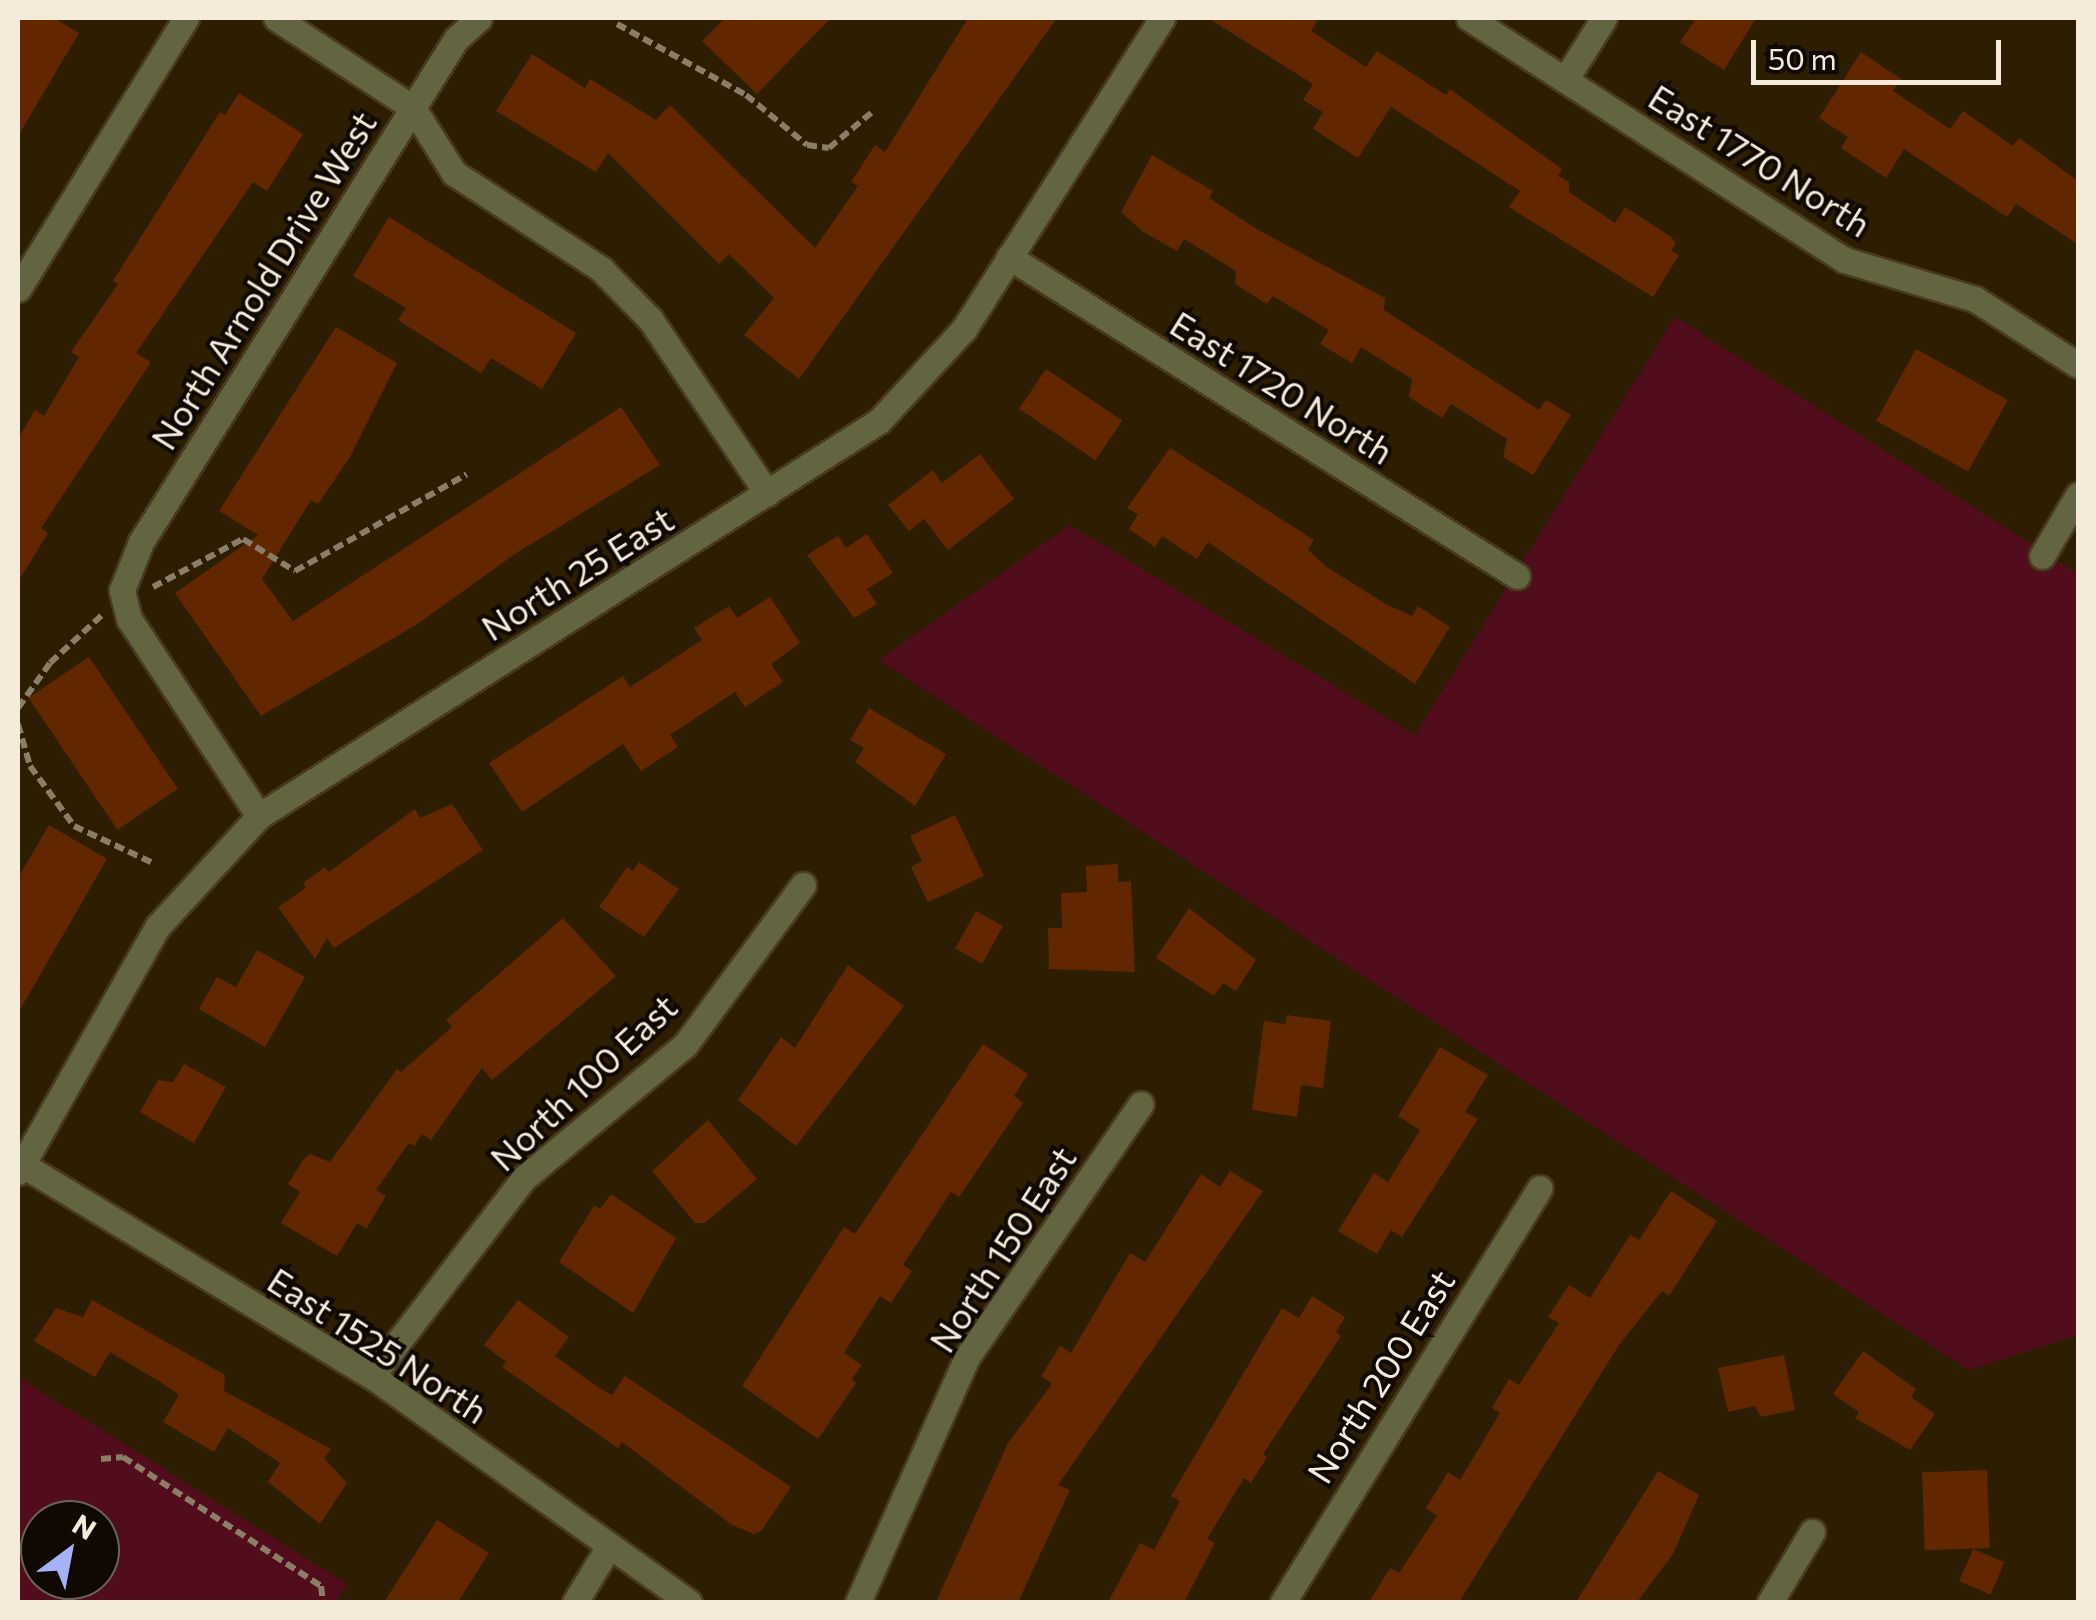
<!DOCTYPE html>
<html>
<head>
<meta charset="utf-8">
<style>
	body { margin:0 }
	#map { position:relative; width:2096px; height:1620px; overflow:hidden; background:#2d1d01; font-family:Commissioner,sans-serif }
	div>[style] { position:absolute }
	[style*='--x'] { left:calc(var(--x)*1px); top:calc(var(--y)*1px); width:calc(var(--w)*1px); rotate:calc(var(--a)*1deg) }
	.green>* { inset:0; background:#510d1b }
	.building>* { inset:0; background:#632700; transform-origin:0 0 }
	.path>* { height:6px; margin-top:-3px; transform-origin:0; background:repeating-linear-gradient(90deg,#8b7e67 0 10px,transparent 0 15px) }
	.roads { filter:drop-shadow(2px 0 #493a1f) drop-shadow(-2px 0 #493a1f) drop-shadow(0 2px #493a1f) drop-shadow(0 -2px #493a1f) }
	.minor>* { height:25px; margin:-12.5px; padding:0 12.5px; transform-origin:12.5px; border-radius:12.5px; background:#62653f }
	span { translate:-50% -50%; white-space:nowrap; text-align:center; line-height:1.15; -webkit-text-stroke:8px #100901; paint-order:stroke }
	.street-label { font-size:35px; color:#f5ebda }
	.frame { position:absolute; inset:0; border:20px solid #f5ebda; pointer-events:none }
	.north { position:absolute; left:20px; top:1500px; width:100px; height:100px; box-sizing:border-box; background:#100901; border:2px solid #6c6358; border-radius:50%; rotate:32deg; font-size:28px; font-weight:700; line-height:40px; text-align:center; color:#f5ebda }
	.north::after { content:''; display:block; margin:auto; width:35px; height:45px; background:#a6b1fc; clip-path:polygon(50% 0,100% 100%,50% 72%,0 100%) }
	.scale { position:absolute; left:1751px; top:40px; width:250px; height:45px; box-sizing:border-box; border:5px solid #f5ebda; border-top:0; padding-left:12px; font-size:30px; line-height:35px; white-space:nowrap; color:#f5ebda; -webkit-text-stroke:8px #100901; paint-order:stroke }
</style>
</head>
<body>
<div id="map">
	<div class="green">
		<div style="clip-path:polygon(1675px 317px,2078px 574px,2078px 1335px,1969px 1370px,879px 660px,1070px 525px,1415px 735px)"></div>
		<div style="clip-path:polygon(evenodd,18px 1377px,347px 1584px,336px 1602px,18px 1602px,18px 1377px,40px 1520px,100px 1520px,100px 1580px,40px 1580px,40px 1520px)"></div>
	</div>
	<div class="building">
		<div style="clip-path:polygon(18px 18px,54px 18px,79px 33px,18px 136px)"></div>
		<div style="clip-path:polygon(725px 18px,831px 18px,757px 94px,702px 41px)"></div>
		<div style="clip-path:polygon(968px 18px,1057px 18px,799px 379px,744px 335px,774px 298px,729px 254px,719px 264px,608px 153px,596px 172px,496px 111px,532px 54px,585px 88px,590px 79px,656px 120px,670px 105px,815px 248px,858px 186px,851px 182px,875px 145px,885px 152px)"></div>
		<div style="clip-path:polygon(1208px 18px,1319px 18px,1311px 31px,1366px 67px,1377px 51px,1446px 95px,1450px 89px,1562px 169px,1558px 176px,1569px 182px,1569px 192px,1615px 223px,1625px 207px,1670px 236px,1676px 243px,1671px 251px,1679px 255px,1653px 297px,1509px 207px,1520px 191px,1391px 107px,1358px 158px,1313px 129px,1323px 112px,1303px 100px,1313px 84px)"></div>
		<div style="clip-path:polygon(1696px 18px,1756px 18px,1724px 70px,1680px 42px)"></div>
		<div style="clip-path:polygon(1861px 52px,1901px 79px,1893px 91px,1950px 129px,1963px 111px,2013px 146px,2019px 138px,2078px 181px,2078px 244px,2016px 204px,2007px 217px,1904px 149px,1886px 178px,1841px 148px,1848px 137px,1819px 118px)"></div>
		<div style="clip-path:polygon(239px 93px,303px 134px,267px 191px,253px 182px,136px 353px,151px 362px,41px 528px,48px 533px,18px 582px,18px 439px,35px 410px,44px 416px,79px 357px,71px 352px,118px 284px,113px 281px,220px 112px,225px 115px)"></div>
		<div style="clip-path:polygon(1152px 155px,1213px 191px,1209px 198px,1260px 231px,1385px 298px,1384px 310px,1539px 410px,1546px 400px,1571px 415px,1533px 475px,1503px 457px,1507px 439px,1451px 404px,1442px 418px,1409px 397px,1412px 379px,1361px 347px,1352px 363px,1320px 344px,1329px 330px,1273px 296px,1267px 304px,1235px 284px,1236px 271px,1184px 239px,1177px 251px,1142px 231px,1121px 212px)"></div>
		<div style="clip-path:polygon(389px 217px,576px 333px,542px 389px,491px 358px,481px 373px,398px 320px,406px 308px,353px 276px)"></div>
		<div style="clip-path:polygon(336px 327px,397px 363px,350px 457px,318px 504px,311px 500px,262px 579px,293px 621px,621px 407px,660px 465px,515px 554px,416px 625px,261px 716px,175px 593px,258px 535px,219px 511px)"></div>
		<div style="left:1916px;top:349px;width:105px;height:82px;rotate:29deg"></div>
		<div style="left:1046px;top:369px;width:92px;height:48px;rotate:34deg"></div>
		<div style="clip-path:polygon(1170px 448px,1314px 540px,1308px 550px,1328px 568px,1386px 604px,1412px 616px,1418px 606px,1450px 627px,1415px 684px,1208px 542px,1197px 559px,1162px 536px,1155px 547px,1129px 529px,1138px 514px,1127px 508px)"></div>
		<div style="clip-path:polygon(980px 454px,1014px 499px,948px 550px,924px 519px,909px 531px,888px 505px,933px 470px,942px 483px)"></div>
		<div style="clip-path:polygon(867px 534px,893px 573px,867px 589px,877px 604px,854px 618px,807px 555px,838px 536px,846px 548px)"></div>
		<div style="clip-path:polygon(770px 597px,800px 643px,771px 664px,783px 682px,745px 707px,735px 692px,670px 735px,678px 747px,641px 771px,623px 744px,522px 812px,489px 763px,623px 676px,630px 687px,702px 640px,694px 628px,729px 606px,737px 618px)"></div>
		<div style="left:89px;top:657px;width:159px;height:73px;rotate:56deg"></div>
		<div style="clip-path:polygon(869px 708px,946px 754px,915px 806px,855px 762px,864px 748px,850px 740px)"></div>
		<div style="clip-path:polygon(452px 804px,483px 850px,334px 948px,327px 938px,315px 959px,278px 907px,306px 888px,303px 883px,325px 867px,329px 872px,415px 809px,420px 818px)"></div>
		<div style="clip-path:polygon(955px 815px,984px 876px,928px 902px,911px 867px,922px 861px,910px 836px)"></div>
		<div style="clip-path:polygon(49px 825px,107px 859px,18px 1013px,18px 878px)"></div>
		<div style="clip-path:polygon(639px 862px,679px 889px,644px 937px,599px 907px,627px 867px,633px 871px)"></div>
		<div style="clip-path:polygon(1118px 864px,1118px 882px,1131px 881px,1135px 972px,1049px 969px,1048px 928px,1062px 928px,1061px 893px,1087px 892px,1086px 866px)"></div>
		<div style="clip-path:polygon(1189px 908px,1256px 960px,1236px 991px,1223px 983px,1214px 996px,1156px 958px)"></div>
		<div style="left:976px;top:911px;width:31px;height:43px;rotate:29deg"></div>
		<div style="clip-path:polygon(563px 918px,616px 976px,492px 1080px,482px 1068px,431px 1140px,422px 1134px,414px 1146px,409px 1143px,376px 1190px,386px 1196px,366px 1229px,357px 1223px,337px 1256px,281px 1223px,300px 1192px,288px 1184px,303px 1160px,310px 1154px,330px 1162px,397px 1069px,401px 1072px,452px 1027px,446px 1020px)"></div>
		<div style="clip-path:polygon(257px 950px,305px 977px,265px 1047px,199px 1009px,217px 977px,236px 987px)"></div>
		<div style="clip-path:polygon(848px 965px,904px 1006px,796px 1146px,738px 1100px,781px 1037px,795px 1048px)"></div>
		<div style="clip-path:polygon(1287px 1015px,1331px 1021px,1323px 1088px,1301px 1085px,1297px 1117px,1252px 1110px,1264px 1021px,1285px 1024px)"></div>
		<div style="clip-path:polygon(983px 1044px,1028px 1074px,1014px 1096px,1023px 1103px,959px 1197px,951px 1192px,903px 1265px,912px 1271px,891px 1303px,880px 1296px,844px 1353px,862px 1365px,852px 1379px,856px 1383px,818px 1439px,742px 1386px,844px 1227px,855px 1234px)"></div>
		<div style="clip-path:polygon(1440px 1047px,1488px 1075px,1465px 1112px,1478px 1119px,1402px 1237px,1391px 1230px,1377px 1254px,1338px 1231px,1374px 1173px,1388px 1182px,1420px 1130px,1398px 1116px)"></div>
		<div style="clip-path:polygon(184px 1064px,226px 1087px,194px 1143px,140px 1112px,158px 1080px,173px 1082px)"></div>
		<div style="clip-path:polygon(708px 1120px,757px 1179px,705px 1223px,695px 1223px,652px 1171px)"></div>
		<div style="clip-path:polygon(1230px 1171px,1263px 1191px,1058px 1485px,1070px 1490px,1018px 1602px,936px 1602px,1008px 1443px,1052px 1384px,1041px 1376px,1060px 1346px,1071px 1353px,1130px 1253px,1145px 1262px,1201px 1174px,1220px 1187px)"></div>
		<div style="clip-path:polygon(1671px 1191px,1717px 1221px,1669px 1296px,1662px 1291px,1619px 1345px,1459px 1602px,1369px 1602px,1390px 1568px,1399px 1573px,1437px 1516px,1426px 1508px,1448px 1472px,1460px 1480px,1500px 1413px,1492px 1408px,1509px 1379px,1519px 1385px,1559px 1323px,1548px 1317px,1569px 1285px,1590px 1298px,1630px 1235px,1639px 1240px)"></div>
		<div style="clip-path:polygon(611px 1194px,676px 1238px,633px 1313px,559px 1262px,594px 1206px,600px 1209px)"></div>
		<div style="clip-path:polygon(1312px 1296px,1345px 1317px,1336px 1332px,1341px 1336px,1263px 1454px,1267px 1457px,1251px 1483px,1244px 1478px,1207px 1539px,1215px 1543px,1184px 1602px,1108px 1602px,1140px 1543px,1154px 1550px,1180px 1501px,1171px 1496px,1282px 1308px,1299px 1318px)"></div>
		<div style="clip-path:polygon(92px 1300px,225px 1375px,224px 1391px,331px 1449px,324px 1458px,347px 1483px,320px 1524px,268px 1482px,280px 1463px,228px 1428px,214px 1452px,163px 1422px,179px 1395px,162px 1383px,110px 1352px,95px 1377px,34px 1341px,56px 1308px,83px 1317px)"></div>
		<div style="clip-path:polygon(518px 1300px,569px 1337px,555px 1356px,598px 1387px,612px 1395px,625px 1376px,791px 1487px,761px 1531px,754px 1534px,732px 1525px,622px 1442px,618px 1448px,502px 1367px,506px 1362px,484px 1345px)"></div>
		<div style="clip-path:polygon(1863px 1351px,1916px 1389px,1911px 1397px,1935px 1414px,1910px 1450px,1855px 1418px,1859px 1412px,1833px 1394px)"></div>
		<div style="clip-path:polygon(1784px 1355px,1795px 1410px,1761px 1417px,1755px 1406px,1728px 1412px,1718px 1368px)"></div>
		<div style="left:1987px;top:1470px;width:78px;height:65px;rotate:88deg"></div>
		<div style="clip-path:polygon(1658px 1471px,1699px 1495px,1673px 1554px,1637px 1602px,1576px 1602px)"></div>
		<div style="clip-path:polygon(437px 1520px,489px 1553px,458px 1602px,384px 1602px)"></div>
		<div style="left:1973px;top:1549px;width:34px;height:35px;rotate:23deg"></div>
	</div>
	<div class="path">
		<div style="--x:617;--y:24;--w:147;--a:28.8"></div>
		<div style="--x:746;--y:95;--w:79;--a:39.3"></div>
		<div style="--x:807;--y:145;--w:22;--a:8"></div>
		<div style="--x:829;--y:148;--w:55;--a:-39.8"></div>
		<div style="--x:153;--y:587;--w:102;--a:-28.1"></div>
		<div style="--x:243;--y:539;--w:61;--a:31.6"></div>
		<div style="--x:295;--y:571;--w:197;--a:-29.4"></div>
		<div style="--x:18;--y:708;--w:55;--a:-54.6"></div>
		<div style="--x:50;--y:663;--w:71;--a:-42.7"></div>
		<div style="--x:18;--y:724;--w:44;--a:74.1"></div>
		<div style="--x:30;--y:766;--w:74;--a:53.7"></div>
		<div style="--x:74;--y:826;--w:89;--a:25.1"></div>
		<div style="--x:101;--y:1459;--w:22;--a:-5"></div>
		<div style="--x:123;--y:1457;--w:236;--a:33.1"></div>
		<div style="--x:321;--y:1586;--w:16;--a:83"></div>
	</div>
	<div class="roads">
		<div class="minor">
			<div style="--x:276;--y:18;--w:164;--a:33.3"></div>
			<div style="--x:413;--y:108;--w:77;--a:57.8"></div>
			<div style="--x:454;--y:173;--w:176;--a:33.1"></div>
			<div style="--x:601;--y:269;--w:70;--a:45.6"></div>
			<div style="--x:650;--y:319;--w:210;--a:56.1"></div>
			<div style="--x:1469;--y:18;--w:447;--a:32.8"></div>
			<div style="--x:1845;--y:260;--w:136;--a:16.7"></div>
			<div style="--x:1975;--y:299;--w:122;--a:32.7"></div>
			<div style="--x:1565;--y:80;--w:73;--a:-57.8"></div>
			<div style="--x:1009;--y:257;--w:600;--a:32.13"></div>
			<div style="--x:18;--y:289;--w:319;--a:-58.2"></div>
			<div style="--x:2042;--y:556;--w:71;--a:-59.5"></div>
			<div style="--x:259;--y:816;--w:236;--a:-123.4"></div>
			<div style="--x:129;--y:619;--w:30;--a:-104"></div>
			<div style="--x:122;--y:590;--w:52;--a:-68.4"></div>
			<div style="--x:141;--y:542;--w:593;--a:-57.94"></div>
			<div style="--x:456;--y:39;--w:31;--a:-42"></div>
			<div style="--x:18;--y:1162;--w:414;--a:31.2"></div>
			<div style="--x:372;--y:1376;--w:389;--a:35.5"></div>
			<div style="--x:18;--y:1172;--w:283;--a:-60.4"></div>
			<div style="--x:158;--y:926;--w:149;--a:-47.4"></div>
			<div style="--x:259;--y:816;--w:735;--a:-32.5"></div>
			<div style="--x:879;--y:421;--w:125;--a:-47.3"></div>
			<div style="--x:964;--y:329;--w:369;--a:-57.5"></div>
			<div style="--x:372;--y:1376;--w:250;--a:-52.5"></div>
			<div style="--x:524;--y:1178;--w:209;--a:-39.6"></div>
			<div style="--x:685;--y:1045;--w:199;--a:-53.6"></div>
			<div style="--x:575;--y:1602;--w:63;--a:-58.6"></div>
			<div style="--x:858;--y:1602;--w:268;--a:-66"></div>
			<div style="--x:967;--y:1357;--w:307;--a:-55.5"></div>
			<div style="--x:1283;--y:1602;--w:487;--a:-58.2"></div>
			<div style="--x:1770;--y:1602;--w:82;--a:-59"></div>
		</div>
	</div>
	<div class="street-label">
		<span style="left:1760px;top:160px;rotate:32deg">East 1770 North</span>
		<span style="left:263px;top:280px;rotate:-58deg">North Arnold Drive West</span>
		<span style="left:1282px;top:387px;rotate:32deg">East 1720 North</span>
		<span style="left:577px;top:573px;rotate:-32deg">North 25 East</span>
		<span style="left:583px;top:1082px;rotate:-43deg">North 100 East</span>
		<span style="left:1002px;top:1249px;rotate:-57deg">North 150 East</span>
		<span style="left:378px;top:1345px;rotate:33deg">East 1525 North</span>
		<span style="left:1380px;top:1376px;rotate:-58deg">North 200 East</span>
	</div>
	<div class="frame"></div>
	<div class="north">N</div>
	<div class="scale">50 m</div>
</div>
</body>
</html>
